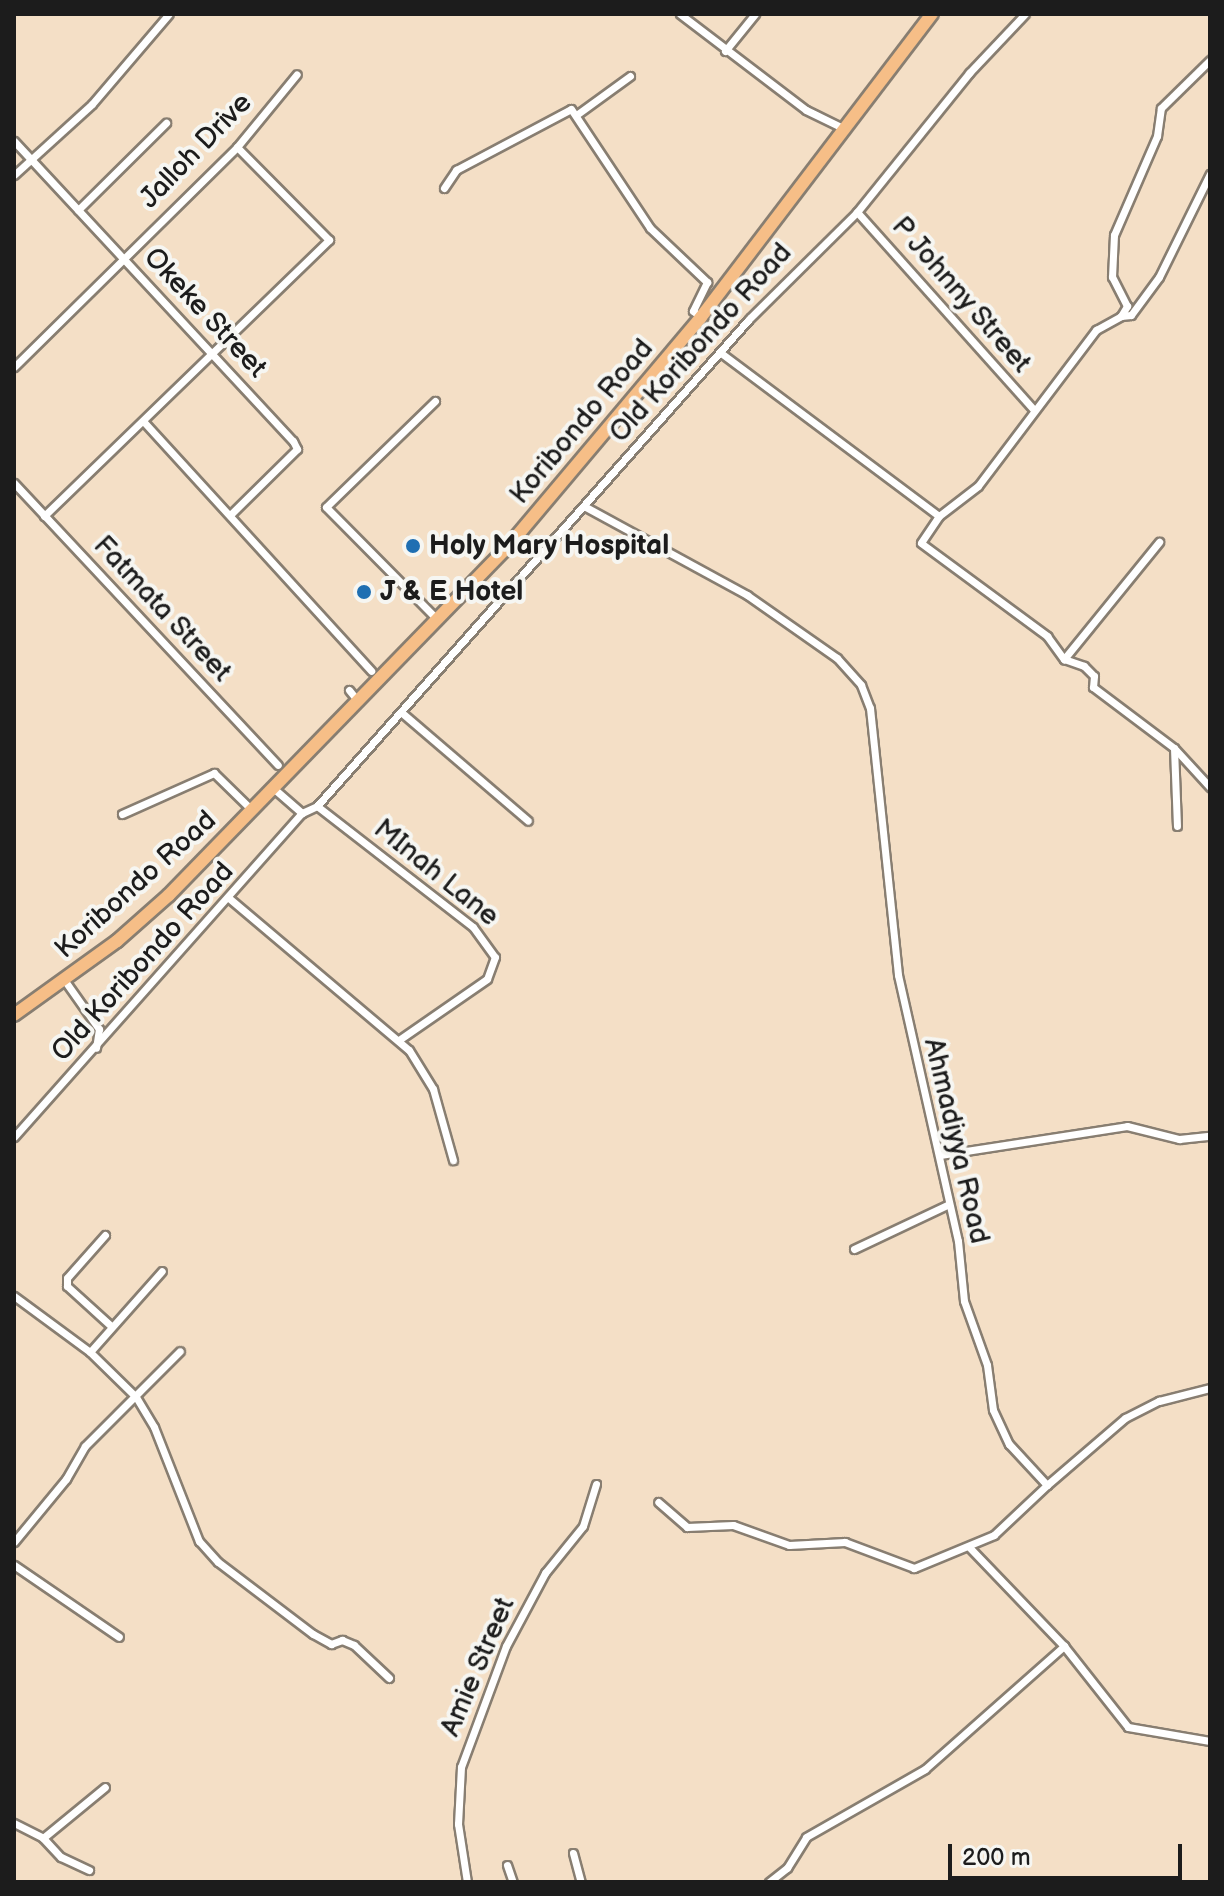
<!DOCTYPE html>
<html>
<head>
<meta charset="utf-8">
<style>
	body { margin:0 }
	#map { position:relative; width:1224px; height:1896px; overflow:hidden; background:#f4dfc6; font-family:"Balsamiq Sans",sans-serif }
	div>[style] { position:absolute }
	[style*='--x'] { left:calc(var(--x)*1px); top:calc(var(--y)*1px); width:calc(var(--w)*1px); rotate:calc(var(--a)*1deg) }
	.roads { filter:drop-shadow(2px 0 #887e71) drop-shadow(-2px 0 #887e71) drop-shadow(0 2px #887e71) drop-shadow(0 -2px #887e71) }
	.street>* { height:7px; margin:-3.5px; padding:0 3.5px; transform-origin:3.5px; border-radius:3.5px; background:#fff }
	.highway>* { height:12px; margin:-6px; padding:0 6px; transform-origin:6px; border-radius:6px; background:#f6be87 }
	.dots>* { width:22px; height:22px; translate:-50% -50%; box-sizing:border-box; border:4px solid #f6f6f2; border-radius:50% }
	span { translate:-50% -50%; white-space:nowrap; text-align:center; line-height:1.15; -webkit-text-stroke:8px #f6f6f2; paint-order:stroke }
	.street-label { font-size:28px; color:#1c1c1c }
	.poi-label { font-size:28px; color:#1c1c1c; font-weight:700 }
	.left { translate:0 -50%; text-align:left }
	.frame { position:absolute; inset:0; border:16px solid #1c1c1c; pointer-events:none }
	.scale { position:absolute; left:948px; top:1844px; width:234px; height:36px; box-sizing:border-box; border:4px solid #1c1c1c; border-top:0; padding-left:10px; font-size:24px; line-height:28px; white-space:nowrap; color:#1c1c1c; -webkit-text-stroke:6px #f6f6f2; paint-order:stroke }
</style>
</head>
<body>
<div id="map">
	<div class="roads">
		<div class="street">
			<div style="--x:680;--y:14;--w:158;--a:37.3"></div>
			<div style="--x:806;--y:110;--w:43;--a:26"></div>
			<div style="--x:725;--y:51;--w:48;--a:-51"></div>
			<div style="--x:579;--y:113;--w:63;--a:-36"></div>
			<div style="--x:14;--y:141;--w:410;--a:47.1"></div>
			<div style="--x:293;--y:441;--w:9;--a:63"></div>
			<div style="--x:297;--y:449;--w:93;--a:135.4"></div>
			<div style="--x:14;--y:175;--w:105;--a:-42.3"></div>
			<div style="--x:92;--y:104;--w:118;--a:-49.5"></div>
			<div style="--x:444;--y:188;--w:22;--a:-56"></div>
			<div style="--x:456;--y:170;--w:130;--a:-27.9"></div>
			<div style="--x:571;--y:109;--w:143;--a:56.4"></div>
			<div style="--x:650;--y:228;--w:79;--a:43.5"></div>
			<div style="--x:707;--y:282;--w:32;--a:116"></div>
			<div style="--x:693;--y:311;--w:10;--a:37"></div>
			<div style="--x:78;--y:210;--w:124;--a:-44.7"></div>
			<div style="--x:857;--y:212;--w:263;--a:48.2"></div>
			<div style="--x:1121;--y:316;--w:10;--a:-6"></div>
			<div style="--x:1131;--y:315;--w:47;--a:-53.6"></div>
			<div style="--x:1159;--y:277;--w:115;--a:-63.7"></div>
			<div style="--x:721;--y:353;--w:272;--a:36.8"></div>
			<div style="--x:939;--y:516;--w:32;--a:124"></div>
			<div style="--x:921;--y:543;--w:157;--a:36.4"></div>
			<div style="--x:1047;--y:636;--w:29;--a:54"></div>
			<div style="--x:1064;--y:659;--w:21;--a:19"></div>
			<div style="--x:1084;--y:666;--w:14;--a:45"></div>
			<div style="--x:1094;--y:676;--w:11;--a:95"></div>
			<div style="--x:1093;--y:687;--w:101;--a:37"></div>
			<div style="--x:1174;--y:748;--w:78;--a:87.8"></div>
			<div style="--x:14;--y:367;--w:313;--a:-44.6"></div>
			<div style="--x:237;--y:147;--w:94;--a:-50.6"></div>
			<div style="--x:435;--y:401;--w:152;--a:135.8"></div>
			<div style="--x:326;--y:507;--w:159;--a:45.3"></div>
			<div style="--x:144;--y:422;--w:337;--a:47.6"></div>
			<div style="--x:14;--y:483;--w:386;--a:46.9"></div>
			<div style="--x:584;--y:506;--w:186;--a:28.6"></div>
			<div style="--x:747;--y:595;--w:110;--a:35"></div>
			<div style="--x:837;--y:658;--w:36;--a:48"></div>
			<div style="--x:861;--y:685;--w:25;--a:69"></div>
			<div style="--x:870;--y:708;--w:268;--a:84"></div>
			<div style="--x:898;--y:975;--w:273;--a:77.3"></div>
			<div style="--x:958;--y:1241;--w:60;--a:84.3"></div>
			<div style="--x:964;--y:1301;--w:68;--a:70.2"></div>
			<div style="--x:987;--y:1365;--w:45;--a:82.4"></div>
			<div style="--x:993;--y:1410;--w:38;--a:65"></div>
			<div style="--x:1009;--y:1444;--w:56;--a:47.2"></div>
			<div style="--x:1047;--y:1485;--w:73;--a:136.7"></div>
			<div style="--x:994;--y:1535;--w:87;--a:157.6"></div>
			<div style="--x:914;--y:1568;--w:74;--a:-159.4"></div>
			<div style="--x:845;--y:1542;--w:56;--a:176.9"></div>
			<div style="--x:789;--y:1545;--w:59;--a:-160.3"></div>
			<div style="--x:733;--y:1525;--w:46;--a:177.5"></div>
			<div style="--x:687;--y:1527;--w:38;--a:-139"></div>
			<div style="--x:44;--y:516;--w:397;--a:-44.1"></div>
			<div style="--x:329;--y:240;--w:131;--a:-134.7"></div>
			<div style="--x:939;--y:516;--w:49;--a:-37.6"></div>
			<div style="--x:978;--y:486;--w:196;--a:-52.9"></div>
			<div style="--x:1096;--y:330;--w:29;--a:-29"></div>
			<div style="--x:1121;--y:316;--w:12;--a:-59"></div>
			<div style="--x:1127;--y:306;--w:33;--a:-117"></div>
			<div style="--x:1112;--y:277;--w:42;--a:-87.3"></div>
			<div style="--x:1114;--y:235;--w:108;--a:-66.5"></div>
			<div style="--x:1157;--y:136;--w:28;--a:-82"></div>
			<div style="--x:1161;--y:108;--w:69;--a:-44.4"></div>
			<div style="--x:1064;--y:659;--w:151;--a:-50.9"></div>
			<div style="--x:349;--y:690;--w:14;--a:51"></div>
			<div style="--x:401;--y:712;--w:167;--a:40.6"></div>
			<div style="--x:1175;--y:749;--w:52;--a:47.4"></div>
			<div style="--x:272;--y:787;--w:40;--a:41"></div>
			<div style="--x:302;--y:813;--w:17;--a:-25"></div>
			<div style="--x:317;--y:806;--w:651;--a:-48.42"></div>
			<div style="--x:749;--y:319;--w:152;--a:-44.7"></div>
			<div style="--x:857;--y:212;--w:179;--a:-51.1"></div>
			<div style="--x:969;--y:73;--w:81;--a:-46.5"></div>
			<div style="--x:317;--y:806;--w:197;--a:37.8"></div>
			<div style="--x:473;--y:927;--w:37;--a:54"></div>
			<div style="--x:495;--y:957;--w:23;--a:110"></div>
			<div style="--x:487;--y:979;--w:107;--a:145.3"></div>
			<div style="--x:122;--y:814;--w:101;--a:-24"></div>
			<div style="--x:214;--y:773;--w:54;--a:44.3"></div>
			<div style="--x:230;--y:899;--w:234;--a:40.2"></div>
			<div style="--x:409;--y:1050;--w:46;--a:58.4"></div>
			<div style="--x:433;--y:1089;--w:74;--a:74.3"></div>
			<div style="--x:65;--y:981;--w:59;--a:54.7"></div>
			<div style="--x:99;--y:1029;--w:19;--a:99"></div>
			<div style="--x:14;--y:1137;--w:433;--a:-48.4"></div>
			<div style="--x:940;--y:1155;--w:189;--a:-8.8"></div>
			<div style="--x:1127;--y:1126;--w:54;--a:14"></div>
			<div style="--x:1179;--y:1139;--w:31;--a:-6"></div>
			<div style="--x:105;--y:1235;--w:57;--a:131.5"></div>
			<div style="--x:67;--y:1278;--w:8;--a:90"></div>
			<div style="--x:67;--y:1286;--w:59;--a:42.3"></div>
			<div style="--x:854;--y:1249;--w:105;--a:-25.3"></div>
			<div style="--x:14;--y:1296;--w:94;--a:36.4"></div>
			<div style="--x:90;--y:1352;--w:64;--a:44.4"></div>
			<div style="--x:136;--y:1397;--w:35;--a:59"></div>
			<div style="--x:154;--y:1427;--w:123;--a:68.5"></div>
			<div style="--x:199;--y:1541;--w:28;--a:48"></div>
			<div style="--x:218;--y:1562;--w:119;--a:37.2"></div>
			<div style="--x:313;--y:1634;--w:21;--a:29"></div>
			<div style="--x:331;--y:1644;--w:12;--a:-20"></div>
			<div style="--x:342;--y:1640;--w:13;--a:23"></div>
			<div style="--x:354;--y:1645;--w:48;--a:43.3"></div>
			<div style="--x:90;--y:1352;--w:108;--a:-48.4"></div>
			<div style="--x:1047;--y:1485;--w:103;--a:-40.7"></div>
			<div style="--x:1125;--y:1418;--w:38;--a:-27"></div>
			<div style="--x:1159;--y:1401;--w:53;--a:-14.3"></div>
			<div style="--x:14;--y:1542;--w:82;--a:-50.5"></div>
			<div style="--x:66;--y:1479;--w:38;--a:-60"></div>
			<div style="--x:85;--y:1446;--w:134;--a:-45"></div>
			<div style="--x:14;--y:1565;--w:127;--a:34.4"></div>
			<div style="--x:1064;--y:1646;--w:103;--a:51.7"></div>
			<div style="--x:1128;--y:1727;--w:83;--a:9.7"></div>
			<div style="--x:14;--y:1823;--w:33;--a:27"></div>
			<div style="--x:43;--y:1838;--w:80;--a:-39.4"></div>
			<div style="--x:43;--y:1838;--w:26;--a:47"></div>
			<div style="--x:61;--y:1857;--w:31;--a:25"></div>
			<div style="--x:573;--y:1853;--w:30;--a:75"></div>
			<div style="--x:507;--y:1865;--w:18;--a:71"></div>
			<div style="--x:467;--y:1882;--w:59;--a:-98.8"></div>
			<div style="--x:458;--y:1824;--w:57;--a:-87"></div>
			<div style="--x:461;--y:1767;--w:129;--a:-69.6"></div>
			<div style="--x:506;--y:1646;--w:83;--a:-61.9"></div>
			<div style="--x:545;--y:1573;--w:60;--a:-51"></div>
			<div style="--x:583;--y:1526;--w:44;--a:-72.8"></div>
			<div style="--x:769;--y:1882;--w:23;--a:-38"></div>
			<div style="--x:787;--y:1868;--w:36;--a:-58"></div>
			<div style="--x:806;--y:1837;--w:137;--a:-29.7"></div>
			<div style="--x:925;--y:1769;--w:186;--a:-41.5"></div>
			<div style="--x:1064;--y:1646;--w:136;--a:-133.8"></div>
		</div>
		<div class="highway">
			<div style="--x:14;--y:1015;--w:127;--a:-35.7"></div>
			<div style="--x:117;--y:941;--w:69;--a:-41.5"></div>
			<div style="--x:169;--y:895;--w:482;--a:-45.8"></div>
			<div style="--x:505;--y:550;--w:304;--a:-49.9"></div>
			<div style="--x:701;--y:317;--w:381;--a:-52.7"></div>
		</div>
	</div>
	<div class="dots">
		<div style="left:413px;top:546px;background:#1f6fb2"></div>
		<div style="left:364px;top:592px;background:#1f6fb2"></div>
	</div>
	<div class="street-label">
		<span style="left:196px;top:151px;rotate:-46deg">Jalloh Drive</span>
		<span style="left:961px;top:295px;rotate:49deg">P Johnny Street</span>
		<span style="left:205px;top:313px;rotate:47deg">Okeke Street</span>
		<span style="left:701px;top:343px;rotate:-48deg">Old Koribondo Road</span>
		<span style="left:582px;top:422px;rotate:-50deg">Koribondo Road</span>
		<span style="left:162px;top:609px;rotate:47deg">Fatmata Street</span>
		<span style="left:436px;top:873px;rotate:39deg">MInah Lane</span>
		<span style="left:136px;top:885px;rotate:-42deg">Koribondo Road</span>
		<span style="left:143px;top:962px;rotate:-48deg">Old Koribondo Road</span>
		<span style="left:956px;top:1141px;rotate:77deg">Ahmadiyya Road</span>
		<span style="left:478px;top:1667px;rotate:-67deg">Amie Street</span>
	</div>
	<div class="poi-label">
		<span class="left" style="left:429px;top:546px">Holy Mary Hospital</span>
		<span class="left" style="left:380px;top:592px">J &amp; E Hotel</span>
	</div>
	<div class="frame"></div>
	<div class="scale">200 m</div>
</div>
</body>
</html>
